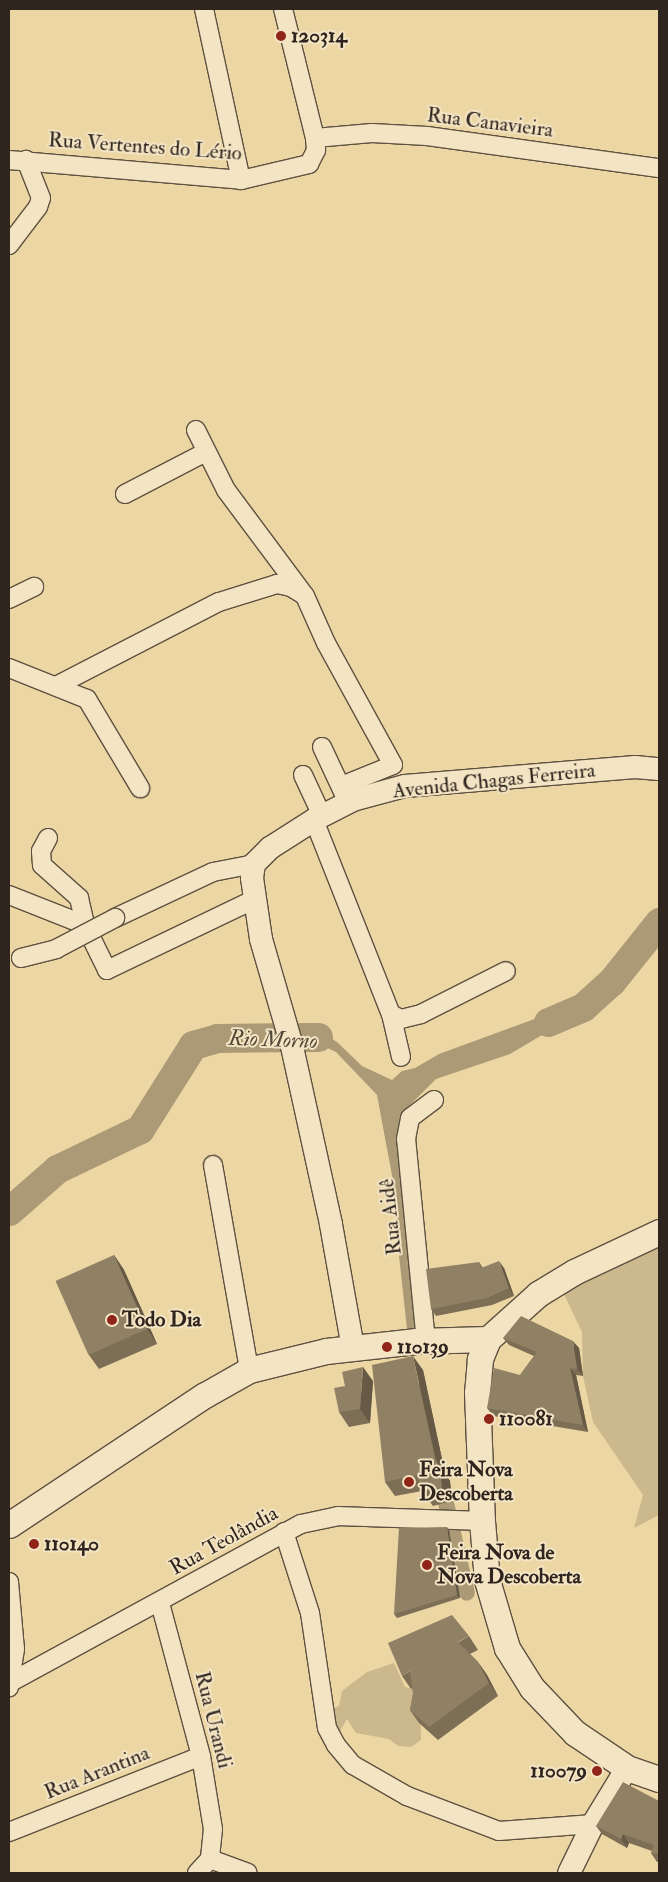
<!DOCTYPE html>
<html>
<head>
<meta charset="utf-8">
<style>
	body { margin:0 }
	#map { position:relative; width:668px; height:1882px; overflow:hidden; background:#ecd6a4; font-family:"IM FELL Double Pica",serif }
	div>[style] { position:absolute }
	[style*='--x'] { left:calc(var(--x)*1px); top:calc(var(--y)*1px); width:calc(var(--w)*1px); rotate:calc(var(--a)*1deg) }
	.green>* { inset:0; background:#ccb88d }
	.water>* { inset:0; background:#ac9a76 }
	.canal>* { height:16px; margin:-8px; padding:0 8px; transform-origin:8px; border-radius:8px; background:#ac9a76 }
	.river>* { height:29px; margin:-14.5px; padding:0 14.5px; transform-origin:14.5px; border-radius:14.5px; background:#ac9a76 }
	.roads { filter:drop-shadow(1px 0 #5e5140) drop-shadow(-1px 0 #5e5140) drop-shadow(0 1px #5e5140) drop-shadow(0 -1px #5e5140) }
	.minor>* { height:18px; margin:-9px; padding:0 9px; transform-origin:9px; border-radius:9px; background:#f3e4c4 }
	.tertiary>* { height:22px; margin:-11px; padding:0 11px; transform-origin:11px; border-radius:11px; background:#f3e4c4 }
	.secondary>* { height:25px; margin:-12.5px; padding:0 12.5px; transform-origin:12.5px; border-radius:12.5px; background:#f3e4c4 }
	.bridges { filter:drop-shadow(1px 0 #5e5140) drop-shadow(-1px 0 #5e5140) drop-shadow(0 1px #5e5140) drop-shadow(0 -1px #5e5140) }
	.minor-bridge>* { height:18px; margin:-9px; padding:0 9px; transform-origin:9px; border-radius:9px; background:#f3e4c4 }
	.wall>* { inset:0; background:#7d6f56 }
	.shaded-wall>* { inset:0; background:#665a46 }
	.building>* { inset:0; background:#918164; transform-origin:0 0 }
	.dots>* { width:14px; height:14px; translate:-50% -50%; box-sizing:border-box; border:2px solid #f3e4c4; border-radius:50% }
	span { translate:-50% -50%; white-space:nowrap; text-align:center; line-height:1.15; -webkit-text-stroke:4px #f3e4c4; paint-order:stroke }
	.poi-label { font-size:21px; color:#2f251e; font-weight:700 }
	.left { translate:0 -50%; text-align:left }
	.right { translate:-100% -50%; text-align:right }
	.street-label { font-size:21px; color:#2f251e }
	.water-label { font-size:22px; color:#544838; font-style:italic }
	.frame { position:absolute; inset:0; border:10px solid #2f251e; pointer-events:none }
</style>
</head>
<body>
<div id="map">
	<div class="green">
		<div style="clip-path:polygon(659px 1243px,659px 1515px,634px 1528px,643px 1495px,593px 1422px,583px 1376px,582px 1332px,562px 1290px)"></div>
		<div style="clip-path:polygon(394px 1663px,405px 1687px,420px 1691px,421px 1740px,411px 1747px,398px 1746px,389px 1739px,356px 1733px,347px 1719px,339px 1733px,331px 1719px,332px 1709px,339px 1706px,342px 1691px,367px 1672px)"></div>
	</div>
	<div class="water">
		<div style="clip-path:polygon(578px 1003px,586px 1009px,510px 1054px,436px 1079px,405px 1110px,400px 1136px,417px 1327px,407px 1329px,392px 1191px,394px 1186px,377px 1095px,336px 1052px,321px 1045px,300px 1043px,298px 1026px,316px 1029px,337px 1042px,362px 1066px,392px 1080px,402px 1071px,415px 1068px,439px 1054px)"></div>
	</div>
	<div class="canal">
		<div style="--x:446;--y:1503;--w:92;--a:76.9"></div>
	</div>
	<div class="river">
		<div style="--x:548;--y:1022;--w:38;--a:-23"></div>
		<div style="--x:583;--y:1007;--w:38;--a:-42"></div>
		<div style="--x:611;--y:982;--w:77;--a:-51.3"></div>
		<div style="--x:9;--y:1211;--w:64;--a:-41.2"></div>
		<div style="--x:57;--y:1169;--w:92;--a:-25.7"></div>
		<div style="--x:140;--y:1129;--w:99;--a:-57.8"></div>
		<div style="--x:193;--y:1045;--w:25;--a:-16"></div>
		<div style="--x:217;--y:1038;--w:101;--a:-0.6"></div>
	</div>
	<div class="roads">
		<div class="minor">
			<div style="--x:204;--y:9;--w:175;--a:77.8"></div>
			<div style="--x:315;--y:138;--w:57;--a:-5"></div>
			<div style="--x:372;--y:133;--w:55;--a:3.1"></div>
			<div style="--x:427;--y:136;--w:234;--a:7.9"></div>
			<div style="--x:9;--y:160;--w:233;--a:4.9"></div>
			<div style="--x:241;--y:180;--w:70;--a:-13.2"></div>
			<div style="--x:309;--y:164;--w:16;--a:-63"></div>
			<div style="--x:316;--y:150;--w:12;--a:-95"></div>
			<div style="--x:315;--y:138;--w:133;--a:-103.9"></div>
			<div style="--x:9;--y:245;--w:48;--a:-52.7"></div>
			<div style="--x:38;--y:207;--w:9;--a:-72"></div>
			<div style="--x:41;--y:198;--w:41;--a:-111.5"></div>
			<div style="--x:196;--y:430;--w:67;--a:63.4"></div>
			<div style="--x:226;--y:490;--w:132;--a:53.3"></div>
			<div style="--x:305;--y:596;--w:51;--a:65.9"></div>
			<div style="--x:326;--y:643;--w:139;--a:61.2"></div>
			<div style="--x:393;--y:765;--w:56;--a:158"></div>
			<div style="--x:125;--y:494;--w:91;--a:-27.4"></div>
			<div style="--x:9;--y:599;--w:28;--a:-26"></div>
			<div style="--x:9;--y:668;--w:84;--a:21.7"></div>
			<div style="--x:87;--y:699;--w:104;--a:59.2"></div>
			<div style="--x:56;--y:686;--w:183;--a:-27.3"></div>
			<div style="--x:219;--y:602;--w:61;--a:-17.2"></div>
			<div style="--x:277;--y:584;--w:14;--a:12"></div>
			<div style="--x:291;--y:587;--w:13;--a:32"></div>
			<div style="--x:322;--y:747;--w:54;--a:64.9"></div>
			<div style="--x:303;--y:775;--w:45;--a:65.1"></div>
			<div style="--x:314;--y:820;--w:209;--a:68.4"></div>
			<div style="--x:391;--y:1014;--w:44;--a:76.9"></div>
			<div style="--x:48;--y:838;--w:15;--a:118"></div>
			<div style="--x:41;--y:851;--w:14;--a:86"></div>
			<div style="--x:42;--y:865;--w:50;--a:41.7"></div>
			<div style="--x:79;--y:898;--w:28;--a:77"></div>
			<div style="--x:85;--y:925;--w:50;--a:63.9"></div>
			<div style="--x:107;--y:970;--w:164;--a:-25.6"></div>
			<div style="--x:9;--y:895;--w:82;--a:21.5"></div>
			<div style="--x:115;--y:918;--w:108;--a:-25.1"></div>
			<div style="--x:213;--y:872;--w:42;--a:-11"></div>
			<div style="--x:391;--y:1014;--w:11;--a:27"></div>
			<div style="--x:401;--y:1019;--w:21;--a:-14"></div>
			<div style="--x:421;--y:1014;--w:95;--a:-26.8"></div>
			<div style="--x:213;--y:1165;--w:208;--a:80"></div>
			<div style="--x:426;--y:1342;--w:204;--a:-95.6"></div>
			<div style="--x:406;--y:1139;--w:21;--a:-79"></div>
			<div style="--x:410;--y:1118;--w:30;--a:-37"></div>
			<div style="--x:284;--y:1532;--w:85;--a:72.2"></div>
			<div style="--x:310;--y:1613;--w:116;--a:81.6"></div>
			<div style="--x:327;--y:1728;--w:19;--a:62"></div>
			<div style="--x:336;--y:1745;--w:26;--a:50"></div>
			<div style="--x:353;--y:1765;--w:62;--a:29.9"></div>
			<div style="--x:407;--y:1796;--w:98;--a:20.8"></div>
			<div style="--x:499;--y:1831;--w:94;--a:-4.3"></div>
			<div style="--x:9;--y:1582;--w:67;--a:84.9"></div>
			<div style="--x:15;--y:1649;--w:39;--a:99"></div>
			<div style="--x:160;--y:1603;--w:158;--a:75"></div>
			<div style="--x:201;--y:1756;--w:74;--a:80.7"></div>
			<div style="--x:213;--y:1829;--w:30;--a:96"></div>
			<div style="--x:210;--y:1859;--w:19;--a:133"></div>
			<div style="--x:9;--y:1683;--w:332;--a:-28.6"></div>
			<div style="--x:301;--y:1524;--w:38;--a:-12"></div>
			<div style="--x:338;--y:1516;--w:144;--a:2"></div>
			<div style="--x:9;--y:1832;--w:206;--a:-21.6"></div>
			<div style="--x:210;--y:1859;--w:40;--a:20.2"></div>
		</div>
		<div class="tertiary">
			<div style="--x:353;--y:1348;--w:126;--a:-100.1"></div>
			<div style="--x:331;--y:1224;--w:182;--a:-102.4"></div>
			<div style="--x:292;--y:1046;--w:111;--a:-106.2"></div>
			<div style="--x:261;--y:939;--w:62;--a:-98.4"></div>
			<div style="--x:252;--y:878;--w:14;--a:-82"></div>
			<div style="--x:254;--y:864;--w:23;--a:-45"></div>
			<div style="--x:270;--y:848;--w:52;--a:-32.5"></div>
			<div style="--x:314;--y:820;--w:44;--a:-27.1"></div>
			<div style="--x:353;--y:800;--w:54;--a:-15.1"></div>
			<div style="--x:405;--y:786;--w:231;--a:-4.7"></div>
			<div style="--x:635;--y:767;--w:24;--a:5"></div>
			<div style="--x:569;--y:1873;--w:55;--a:-63.9"></div>
			<div style="--x:593;--y:1824;--w:66;--a:-58.7"></div>
		</div>
		<div class="secondary">
			<div style="--x:488;--y:1339;--w:22;--a:112"></div>
			<div style="--x:480;--y:1359;--w:33;--a:95"></div>
			<div style="--x:477;--y:1392;--w:129;--a:87.8"></div>
			<div style="--x:482;--y:1521;--w:59;--a:85.2"></div>
			<div style="--x:487;--y:1580;--w:71;--a:73.6"></div>
			<div style="--x:507;--y:1648;--w:47;--a:58"></div>
			<div style="--x:532;--y:1688;--w:62;--a:46.3"></div>
			<div style="--x:575;--y:1733;--w:63;--a:33.9"></div>
			<div style="--x:627;--y:1768;--w:34;--a:19"></div>
			<div style="--x:9;--y:1525;--w:235;--a:-33.6"></div>
			<div style="--x:205;--y:1395;--w:51;--a:-29.6"></div>
			<div style="--x:249;--y:1370;--w:79;--a:-13.9"></div>
			<div style="--x:326;--y:1351;--w:91;--a:-6.3"></div>
			<div style="--x:416;--y:1341;--w:72;--a:-1.6"></div>
			<div style="--x:488;--y:1339;--w:67;--a:-42"></div>
			<div style="--x:538;--y:1294;--w:42;--a:-31.4"></div>
			<div style="--x:574;--y:1272;--w:94;--a:-25.2"></div>
		</div>
	</div>
	<div class="bridges">
		<div class="minor-bridge">
			<div style="--x:21;--y:958;--w:36;--a:-14"></div>
			<div style="--x:56;--y:949;--w:67;--a:-27.7"></div>
		</div>
	</div>
	<div class="wall">
		<div style="clip-path:polygon(114px 1255px,124px 1270px,157px 1344px,99px 1369px,89px 1355px)"></div>
		<div style="clip-path:polygon(479px 1262px,483px 1268px,504px 1268px,514px 1296px,492px 1305px,436px 1316px,431px 1309px)"></div>
		<div style="clip-path:polygon(503px 1338px,579px 1348px,583px 1376px,576px 1375px,588px 1432px,493px 1416px,487px 1408px,520px 1375px,534px 1356px,509px 1345px)"></div>
		<div style="clip-path:polygon(423px 1370px,445px 1473px,450px 1481px,452px 1501px,433px 1506px,422px 1491px,395px 1496px,385px 1482px)"></div>
		<div style="clip-path:polygon(373px 1381px,370px 1423px,349px 1427px,339px 1412px)"></div>
		<div style="clip-path:polygon(449px 1530px,460px 1598px,397px 1618px,394px 1614px)"></div>
		<div style="clip-path:polygon(469px 1636px,478px 1650px,470px 1654px,478px 1662px,487px 1675px,498px 1696px,438px 1740px,419px 1723px,410px 1710px,413px 1694px,413px 1688px,411px 1689px,402px 1676px)"></div>
		<div style="clip-path:polygon(659px 1801px,659px 1862px,657px 1862px,651px 1853px,652px 1851px,629px 1843px,627px 1848px,602px 1834px,596px 1826px)"></div>
	</div>
	<div class="shaded-wall">
		<div style="clip-path:polygon(114px 1255px,124px 1270px,157px 1344px,147px 1329px)"></div>
		<div style="clip-path:polygon(499px 1261px,504px 1268px,514px 1296px,509px 1288px)"></div>
		<div style="clip-path:polygon(573px 1341px,579px 1348px,583px 1376px,577px 1369px)"></div>
		<div style="clip-path:polygon(413px 1356px,423px 1370px,445px 1473px,450px 1481px,452px 1501px,442px 1487px)"></div>
		<div style="clip-path:polygon(363px 1367px,373px 1381px,370px 1423px,360px 1409px)"></div>
		<div style="clip-path:polygon(570px 1368px,576px 1375px,588px 1432px,583px 1425px)"></div>
		<div style="clip-path:polygon(447px 1527px,449px 1530px,460px 1598px,457px 1595px)"></div>
		<div style="clip-path:polygon(478px 1662px,487px 1675px,498px 1696px,489px 1683px)"></div>
		<div style="clip-path:polygon(623px 1834px,629px 1843px,627px 1848px,621px 1839px)"></div>
	</div>
	<div class="building">
		<div style="left:114px;top:1255px;width:81px;height:64px;rotate:66deg"></div>
		<div style="clip-path:polygon(499px 1261px,509px 1288px,487px 1298px,431px 1309px,426px 1269px,479px 1262px,481px 1268px)"></div>
		<div style="clip-path:polygon(521px 1316px,573px 1341px,577px 1369px,570px 1368px,583px 1425px,487px 1408px,494px 1368px,520px 1375px,537px 1352px,503px 1338px)"></div>
		<div style="clip-path:polygon(413px 1356px,435px 1459px,440px 1467px,442px 1487px,423px 1492px,417px 1475px,385px 1482px,372px 1365px)"></div>
		<div style="clip-path:polygon(363px 1367px,360px 1409px,339px 1412px,334px 1388px,345px 1386px,342px 1372px)"></div>
		<div style="clip-path:polygon(447px 1527px,457px 1595px,394px 1614px,399px 1528px)"></div>
		<div style="clip-path:polygon(452px 1615px,469px 1636px,458px 1642px,478px 1662px,489px 1683px,429px 1727px,410px 1710px,413px 1694px,410px 1671px,402px 1676px,388px 1643px)"></div>
		<div style="clip-path:polygon(623px 1782px,659px 1801px,659px 1854px,651px 1853px,654px 1845px,623px 1834px,621px 1839px,596px 1826px)"></div>
	</div>
	<div class="dots">
		<div style="left:281px;top:36px;background:#8f2418"></div>
		<div style="left:112px;top:1320px;background:#8f2418"></div>
		<div style="left:387px;top:1347px;background:#8f2418"></div>
		<div style="left:489px;top:1419px;background:#8f2418"></div>
		<div style="left:409px;top:1482px;background:#8f2418"></div>
		<div style="left:34px;top:1544px;background:#8f2418"></div>
		<div style="left:427px;top:1565px;background:#8f2418"></div>
		<div style="left:597px;top:1771px;background:#8f2418"></div>
	</div>
	<div class="poi-label">
		<span class="left" style="left:291px;top:36px">120314</span>
		<span class="left" style="left:122px;top:1320px">Todo Dia</span>
		<span class="left" style="left:397px;top:1347px">110139</span>
		<span class="left" style="left:499px;top:1419px">110081</span>
		<span class="left" style="left:419px;top:1482px">Feira Nova<br>Descoberta</span>
		<span class="left" style="left:44px;top:1544px">110140</span>
		<span class="left" style="left:437px;top:1565px">Feira Nova de<br>Nova Descoberta</span>
		<span class="right" style="left:587px;top:1771px">110079</span>
	</div>
	<div class="street-label">
		<span style="left:490px;top:123px;rotate:7deg">Rua Canavieira</span>
		<span style="left:145px;top:147px;rotate:4deg">Rua Vertentes do Lério</span>
		<span style="left:494px;top:781px;rotate:-6deg">Avenida Chagas Ferreira</span>
		<span style="left:391px;top:1217px;rotate:-96deg">Rua Aidê</span>
		<span style="left:224px;top:1541px;rotate:-29deg">Rua Teolândia</span>
		<span style="left:213px;top:1720px;rotate:76deg">Rua Urandi</span>
		<span style="left:97px;top:1773px;rotate:-22deg">Rua Arantina</span>
	</div>
	<div class="water-label">
		<span style="left:273px;top:1040px;rotate:2deg">Rio Morno</span>
	</div>
	<div class="frame"></div>
</div>
</body>
</html>
